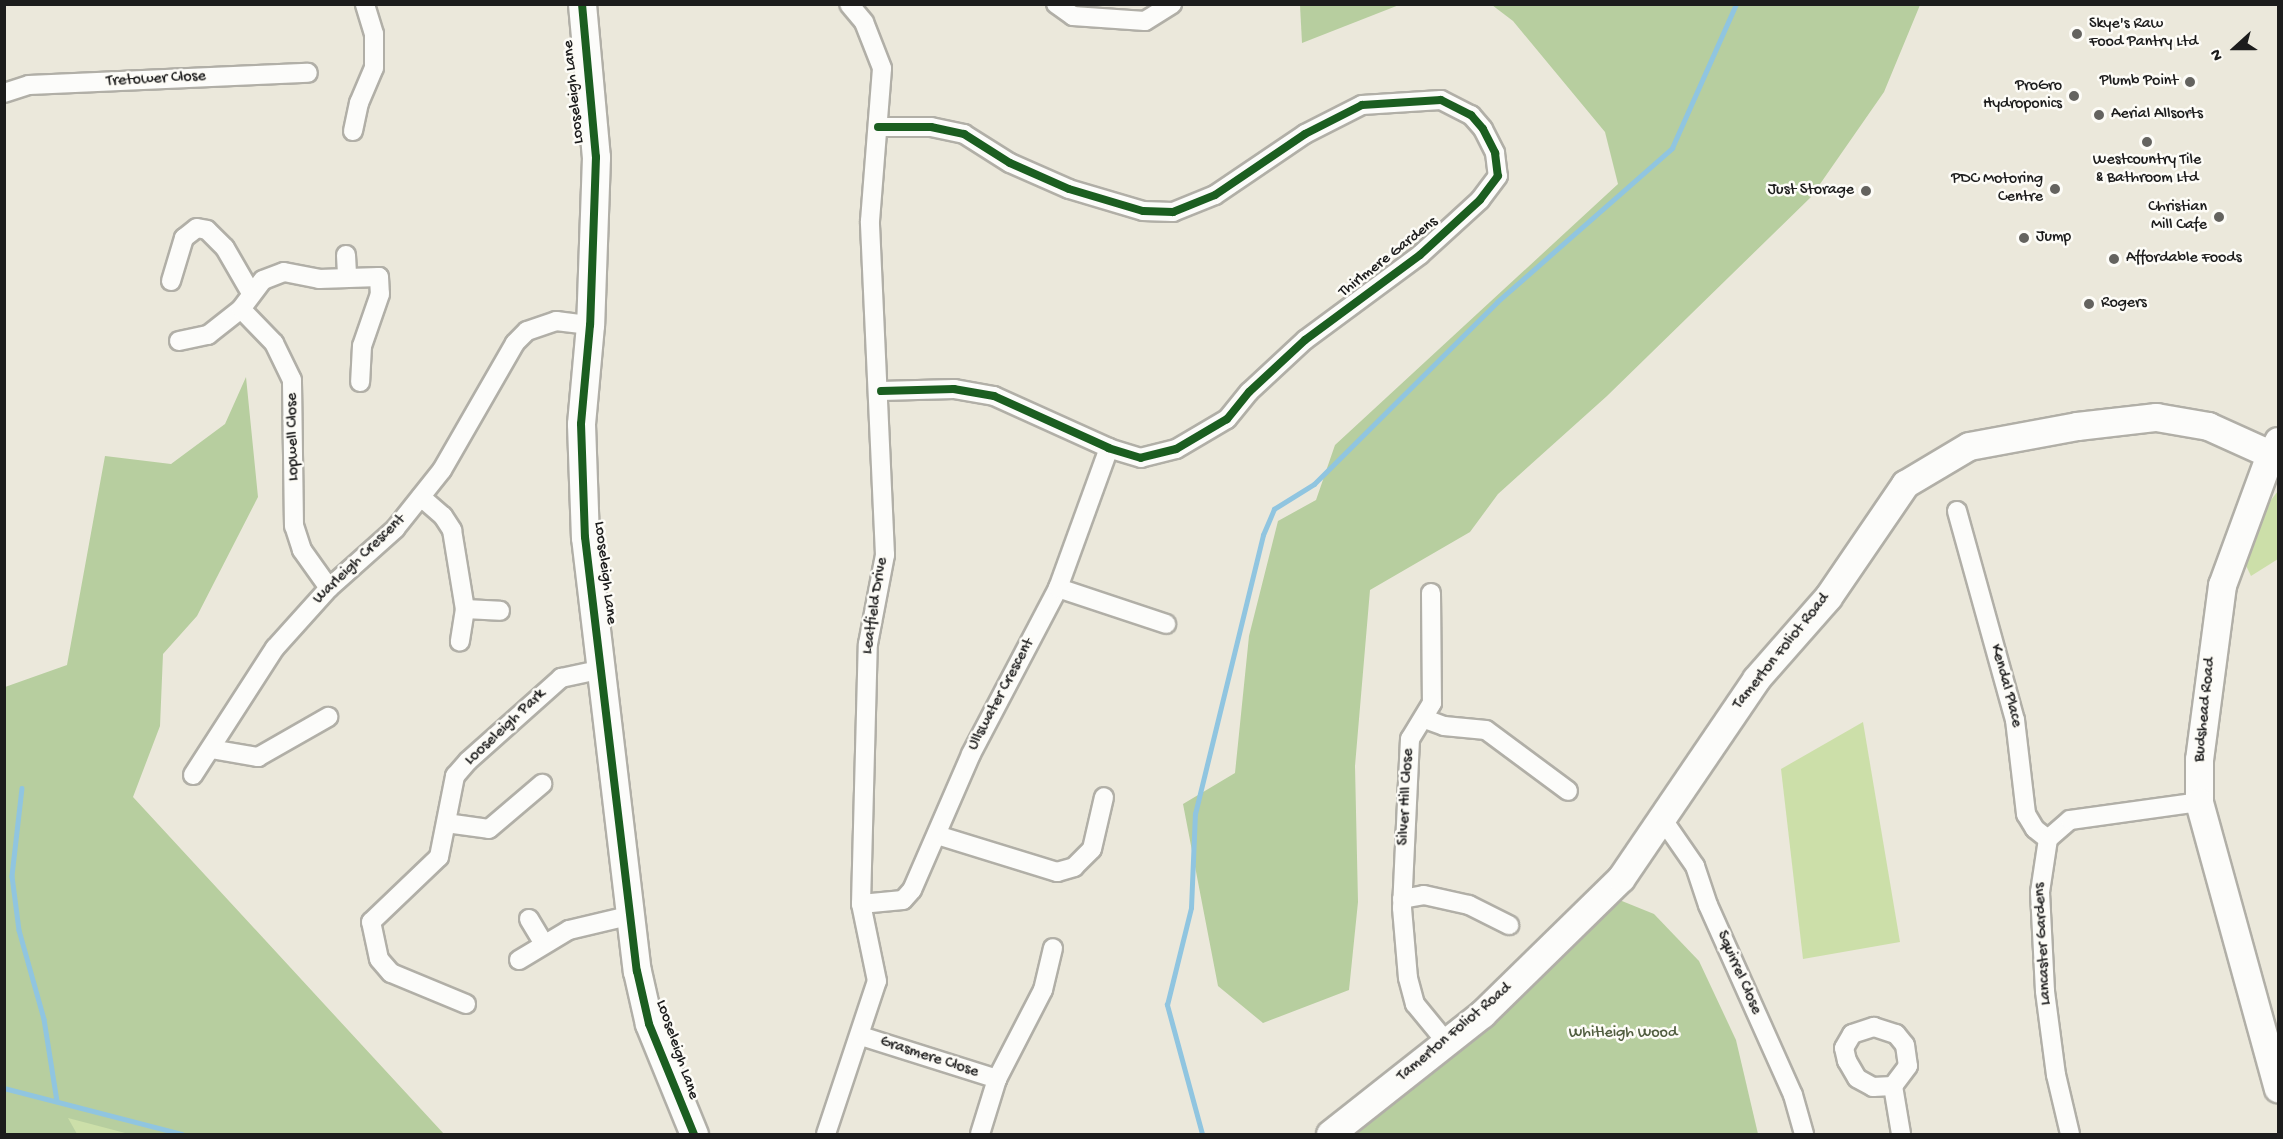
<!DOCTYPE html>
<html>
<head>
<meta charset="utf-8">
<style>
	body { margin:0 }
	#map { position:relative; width:2283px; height:1139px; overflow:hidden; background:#ebe8db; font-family:"Gochi Hand",sans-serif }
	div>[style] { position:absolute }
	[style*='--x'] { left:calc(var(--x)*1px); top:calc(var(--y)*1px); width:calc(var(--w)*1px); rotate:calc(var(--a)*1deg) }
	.green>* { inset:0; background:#ccdfa9 }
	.forest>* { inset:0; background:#b7ce9f }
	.stream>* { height:4.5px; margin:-2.25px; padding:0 2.25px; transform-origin:2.25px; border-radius:2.25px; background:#90c5e0 }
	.roads { filter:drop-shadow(2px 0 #b1afa7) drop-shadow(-2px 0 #b1afa7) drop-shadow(0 2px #b1afa7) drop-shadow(0 -2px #b1afa7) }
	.street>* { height:18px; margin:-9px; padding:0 9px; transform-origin:9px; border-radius:9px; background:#fcfcfa }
	.secondary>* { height:27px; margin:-13.5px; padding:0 13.5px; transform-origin:13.5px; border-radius:13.5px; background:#fcfcfa }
	.cycleway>* { height:8px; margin:-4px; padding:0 4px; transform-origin:4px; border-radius:4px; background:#1b5e20 }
	.dots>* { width:16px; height:16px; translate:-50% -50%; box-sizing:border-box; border:3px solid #fdfcf7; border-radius:50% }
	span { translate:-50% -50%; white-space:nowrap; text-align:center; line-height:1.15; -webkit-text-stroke:5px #fdfcf7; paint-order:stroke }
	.poi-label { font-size:16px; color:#1c1c1c }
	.left { translate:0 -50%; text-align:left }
	.right { translate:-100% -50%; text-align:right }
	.street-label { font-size:16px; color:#1c1c1c }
	.park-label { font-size:16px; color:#505d3f }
	.frame { position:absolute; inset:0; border:6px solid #1c1c1c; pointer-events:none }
	.north { position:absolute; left:2205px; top:18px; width:60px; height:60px; -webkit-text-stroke:4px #fdfcf7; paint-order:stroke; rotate:249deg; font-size:16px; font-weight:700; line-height:24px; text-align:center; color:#1c1c1c }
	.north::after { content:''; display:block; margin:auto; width:21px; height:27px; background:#1c1c1c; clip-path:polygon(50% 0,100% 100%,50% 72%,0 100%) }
</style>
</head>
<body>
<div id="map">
	<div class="green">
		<div style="clip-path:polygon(2278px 491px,2278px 559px,2251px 576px,2236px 545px)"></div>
		<div style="clip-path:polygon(1863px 722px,1900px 942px,1803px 959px,1781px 769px)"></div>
		<div style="clip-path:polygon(4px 1090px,136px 1134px,5px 1134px)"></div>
	</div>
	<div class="forest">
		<div style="clip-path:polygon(1300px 5px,1300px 4px,1399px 5px,1302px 43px)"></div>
		<div style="clip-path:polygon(1492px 5px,1920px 5px,1884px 92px,1811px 197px,1607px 396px,1498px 494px,1470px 532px,1370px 590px,1355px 766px,1358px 902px,1349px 990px,1263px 1023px,1218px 986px,1183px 804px,1235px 773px,1249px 636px,1278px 521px,1316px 500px,1335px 445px,1618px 184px,1605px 132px,1513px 21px)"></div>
		<div style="clip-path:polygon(246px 377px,258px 497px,197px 616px,163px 654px,160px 726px,133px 797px,444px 1134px,129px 1134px,68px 1118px,77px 1134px,5px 1134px,5px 687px,67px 665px,105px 456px,171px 464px,225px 424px)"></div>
		<div style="clip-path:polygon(1617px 899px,1654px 914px,1699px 961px,1736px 1040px,1758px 1134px,1351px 1134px)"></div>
	</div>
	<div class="stream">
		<div style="--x:22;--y:788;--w:89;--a:96.5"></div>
		<div style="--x:12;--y:876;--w:54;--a:82.6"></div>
		<div style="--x:19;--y:930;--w:92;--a:74.3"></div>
		<div style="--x:44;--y:1019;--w:83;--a:81"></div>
		<div style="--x:4;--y:1088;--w:184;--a:14.5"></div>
		<div style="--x:1202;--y:1134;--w:134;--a:-105.2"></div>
		<div style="--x:1167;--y:1005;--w:100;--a:-76.1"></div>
		<div style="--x:1191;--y:908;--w:94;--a:-87.6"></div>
		<div style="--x:1195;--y:814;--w:287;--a:-76.3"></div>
		<div style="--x:1263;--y:535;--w:28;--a:-67"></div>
		<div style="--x:1274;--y:509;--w:47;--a:-32"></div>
		<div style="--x:1314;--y:484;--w:258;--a:-44.8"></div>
		<div style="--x:1497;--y:302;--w:233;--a:-41.3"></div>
		<div style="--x:1672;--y:148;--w:158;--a:-66"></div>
	</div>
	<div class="roads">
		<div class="street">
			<div style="--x:1056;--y:4;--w:21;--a:35"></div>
			<div style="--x:1073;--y:16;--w:72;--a:4"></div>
			<div style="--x:1145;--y:21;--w:32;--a:-32"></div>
			<div style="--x:4;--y:93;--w:26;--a:-18"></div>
			<div style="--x:29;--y:85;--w:279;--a:-2.5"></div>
			<div style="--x:878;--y:127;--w:53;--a:0"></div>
			<div style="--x:931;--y:127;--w:34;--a:12"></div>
			<div style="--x:964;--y:134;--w:54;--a:32.2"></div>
			<div style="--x:1010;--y:163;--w:64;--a:23.8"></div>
			<div style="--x:1069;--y:189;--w:77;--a:16.6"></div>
			<div style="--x:1143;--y:211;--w:30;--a:2"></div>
			<div style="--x:1173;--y:212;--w:45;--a:-22"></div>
			<div style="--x:1215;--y:195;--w:109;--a:-34.1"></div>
			<div style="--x:1305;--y:134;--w:64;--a:-27"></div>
			<div style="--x:1362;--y:105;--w:79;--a:-3.6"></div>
			<div style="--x:1441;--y:100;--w:34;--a:27"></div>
			<div style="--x:1471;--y:115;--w:18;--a:49"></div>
			<div style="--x:1483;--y:129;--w:27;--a:63"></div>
			<div style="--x:1495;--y:153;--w:23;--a:83"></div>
			<div style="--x:1498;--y:176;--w:30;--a:127"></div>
			<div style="--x:1480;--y:200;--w:81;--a:137.5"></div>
			<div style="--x:1420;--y:255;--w:143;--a:143.5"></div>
			<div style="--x:1305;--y:340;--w:76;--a:137.1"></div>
			<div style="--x:1249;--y:392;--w:35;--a:129"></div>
			<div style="--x:1227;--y:419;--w:59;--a:149.5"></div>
			<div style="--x:1176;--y:449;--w:36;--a:166"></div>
			<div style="--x:1141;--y:458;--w:34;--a:-163"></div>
			<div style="--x:1109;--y:448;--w:126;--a:-155.7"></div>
			<div style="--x:994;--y:396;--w:41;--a:-170.1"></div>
			<div style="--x:954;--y:389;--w:73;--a:178.4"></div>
			<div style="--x:353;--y:131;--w:29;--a:-78"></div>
			<div style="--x:359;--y:103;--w:38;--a:-67"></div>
			<div style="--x:374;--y:68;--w:34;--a:-90"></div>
			<div style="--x:374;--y:34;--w:31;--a:-107"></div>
			<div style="--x:346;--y:255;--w:22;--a:87"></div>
			<div style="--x:171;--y:281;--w:45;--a:-73.2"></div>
			<div style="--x:184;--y:238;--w:16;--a:-38"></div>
			<div style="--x:197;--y:228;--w:10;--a:11"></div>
			<div style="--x:207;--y:230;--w:25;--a:45"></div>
			<div style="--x:225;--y:248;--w:52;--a:60"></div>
			<div style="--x:179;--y:341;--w:30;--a:-12"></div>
			<div style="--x:208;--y:335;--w:42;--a:-38.2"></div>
			<div style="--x:421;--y:497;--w:29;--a:41"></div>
			<div style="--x:443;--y:516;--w:17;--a:57"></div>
			<div style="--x:452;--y:530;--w:80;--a:80.7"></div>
			<div style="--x:465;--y:609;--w:33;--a:99"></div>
			<div style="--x:1957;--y:511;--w:217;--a:74.5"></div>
			<div style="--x:2015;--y:720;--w:95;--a:83.3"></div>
			<div style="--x:2026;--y:814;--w:17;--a:59"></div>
			<div style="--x:2035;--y:829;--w:16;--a:38"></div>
			<div style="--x:329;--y:588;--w:47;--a:-125.4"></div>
			<div style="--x:302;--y:550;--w:25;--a:-108"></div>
			<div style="--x:294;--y:526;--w:146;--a:-90.8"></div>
			<div style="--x:292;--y:380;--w:41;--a:-115.9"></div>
			<div style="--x:274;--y:343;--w:47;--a:-134.1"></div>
			<div style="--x:241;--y:309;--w:36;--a:-53"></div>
			<div style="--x:263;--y:280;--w:22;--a:-21"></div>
			<div style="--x:284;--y:272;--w:36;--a:11"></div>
			<div style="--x:319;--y:279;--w:60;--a:-1.9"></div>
			<div style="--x:379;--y:277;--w:17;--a:87"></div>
			<div style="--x:380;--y:294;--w:55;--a:109.1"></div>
			<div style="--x:362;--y:346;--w:36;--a:93"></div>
			<div style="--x:1058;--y:588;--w:114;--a:18.4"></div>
			<div style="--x:1431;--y:593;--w:110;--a:89.5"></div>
			<div style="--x:1432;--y:703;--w:42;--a:121.4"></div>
			<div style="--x:1410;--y:739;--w:169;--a:92.7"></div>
			<div style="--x:1402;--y:908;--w:70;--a:85.1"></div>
			<div style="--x:1408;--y:978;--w:27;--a:75"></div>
			<div style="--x:1415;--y:1004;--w:50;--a:50.6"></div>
			<div style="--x:465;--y:609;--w:35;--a:3"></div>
			<div style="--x:1425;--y:719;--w:20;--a:20"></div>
			<div style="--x:1444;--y:726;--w:42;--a:5.4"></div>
			<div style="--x:1486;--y:730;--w:102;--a:36.6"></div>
			<div style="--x:211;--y:749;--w:48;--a:9.7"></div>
			<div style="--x:258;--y:757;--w:81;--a:-29.7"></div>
			<div style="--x:193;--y:775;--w:151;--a:-57.2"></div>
			<div style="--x:275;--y:648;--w:81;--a:-48"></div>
			<div style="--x:329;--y:588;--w:89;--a:-41.8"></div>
			<div style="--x:395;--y:529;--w:75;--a:-51.5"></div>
			<div style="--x:442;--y:470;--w:146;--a:-60.1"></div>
			<div style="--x:515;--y:343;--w:17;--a:-45"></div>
			<div style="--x:527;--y:331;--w:31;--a:-19"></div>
			<div style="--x:556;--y:321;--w:34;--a:7"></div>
			<div style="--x:1661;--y:817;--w:60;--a:55.2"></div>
			<div style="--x:1695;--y:866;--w:41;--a:71.6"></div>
			<div style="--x:1708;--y:905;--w:208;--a:65.9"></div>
			<div style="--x:1793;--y:1095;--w:41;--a:74.2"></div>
			<div style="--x:446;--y:823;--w:43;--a:7.9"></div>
			<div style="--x:489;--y:829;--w:70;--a:-40.3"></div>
			<div style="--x:937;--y:835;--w:126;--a:17.1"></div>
			<div style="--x:1057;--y:872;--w:18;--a:-16"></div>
			<div style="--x:1074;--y:867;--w:25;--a:-45"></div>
			<div style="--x:1092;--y:849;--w:53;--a:-77"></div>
			<div style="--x:1402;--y:899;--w:22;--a:-10"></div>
			<div style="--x:1424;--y:895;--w:46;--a:12.5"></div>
			<div style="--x:1469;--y:905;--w:45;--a:26.6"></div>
			<div style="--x:861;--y:904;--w:42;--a:-5.4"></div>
			<div style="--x:903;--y:900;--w:13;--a:-48"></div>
			<div style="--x:912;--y:890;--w:148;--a:-66.5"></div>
			<div style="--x:971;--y:754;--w:187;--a:-62.3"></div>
			<div style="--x:1058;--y:588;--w:149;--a:-70"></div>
			<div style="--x:529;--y:919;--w:29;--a:59"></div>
			<div style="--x:519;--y:960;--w:58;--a:-31"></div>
			<div style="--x:569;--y:930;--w:65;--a:-13.4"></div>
			<div style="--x:466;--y:1004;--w:81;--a:-157.5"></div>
			<div style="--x:391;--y:973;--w:18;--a:-131"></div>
			<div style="--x:379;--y:959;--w:38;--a:-102"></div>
			<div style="--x:371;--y:922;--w:94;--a:-43.7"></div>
			<div style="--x:439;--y:857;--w:83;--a:-78.8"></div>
			<div style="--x:455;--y:776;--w:20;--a:-49"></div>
			<div style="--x:468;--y:761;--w:125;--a:-41.7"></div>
			<div style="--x:561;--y:678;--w:43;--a:-12.1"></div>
			<div style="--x:1874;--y:1027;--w:23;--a:18"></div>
			<div style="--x:1896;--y:1034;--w:14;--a:51"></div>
			<div style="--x:1905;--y:1045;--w:21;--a:82"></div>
			<div style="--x:1908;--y:1066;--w:25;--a:127"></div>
			<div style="--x:1893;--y:1086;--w:20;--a:177"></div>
			<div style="--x:1873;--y:1087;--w:18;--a:-151"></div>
			<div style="--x:1857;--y:1078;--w:20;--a:-120"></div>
			<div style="--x:1847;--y:1061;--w:13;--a:-103"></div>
			<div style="--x:1844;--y:1048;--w:16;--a:-60"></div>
			<div style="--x:1852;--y:1034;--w:23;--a:-18"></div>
			<div style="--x:861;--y:1036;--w:143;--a:17.5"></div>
			<div style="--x:1893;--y:1086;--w:49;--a:80.5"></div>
			<div style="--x:826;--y:1134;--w:161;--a:-71.6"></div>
			<div style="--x:877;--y:981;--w:79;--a:-101.7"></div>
			<div style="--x:861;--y:904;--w:260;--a:-88.5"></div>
			<div style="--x:868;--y:644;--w:91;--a:-79.2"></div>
			<div style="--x:885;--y:555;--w:334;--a:-92.6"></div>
			<div style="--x:870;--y:221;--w:153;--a:-85.5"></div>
			<div style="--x:882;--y:68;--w:49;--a:-111.4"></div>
			<div style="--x:864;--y:22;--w:23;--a:-130"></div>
			<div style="--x:980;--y:1134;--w:58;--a:-72.8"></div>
			<div style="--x:997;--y:1079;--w:100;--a:-62.7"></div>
			<div style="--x:1043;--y:990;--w:43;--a:-76.6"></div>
			<div style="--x:2070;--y:1134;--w:61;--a:-103.3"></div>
			<div style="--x:2056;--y:1075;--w:85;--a:-97.5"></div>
			<div style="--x:2045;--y:991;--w:99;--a:-92.9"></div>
			<div style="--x:2040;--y:892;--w:54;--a:-81.4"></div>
			<div style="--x:2048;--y:839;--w:29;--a:-41"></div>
			<div style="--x:2070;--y:820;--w:130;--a:-7.9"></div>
		</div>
		<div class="secondary">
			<div style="--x:582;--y:4;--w:154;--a:84.8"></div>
			<div style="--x:596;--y:157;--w:168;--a:92"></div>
			<div style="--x:590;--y:325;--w:99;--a:95.2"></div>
			<div style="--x:581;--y:424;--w:113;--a:88"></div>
			<div style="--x:585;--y:537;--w:437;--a:83.2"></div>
			<div style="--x:637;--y:971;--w:54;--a:77.2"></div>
			<div style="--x:649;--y:1024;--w:119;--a:67.8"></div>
			<div style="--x:2278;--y:441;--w:21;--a:118"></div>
			<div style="--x:2268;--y:460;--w:133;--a:110.2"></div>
			<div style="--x:2222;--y:585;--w:176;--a:97.5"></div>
			<div style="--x:2199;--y:759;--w:43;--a:90"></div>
			<div style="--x:2199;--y:802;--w:297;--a:74.6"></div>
			<div style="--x:1330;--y:1134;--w:194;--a:-38.3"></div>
			<div style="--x:1482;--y:1014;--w:194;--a:-44.4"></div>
			<div style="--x:1621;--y:878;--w:240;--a:-55.8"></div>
			<div style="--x:1756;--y:679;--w:109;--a:-48.7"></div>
			<div style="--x:1828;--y:597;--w:137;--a:-55.7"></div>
			<div style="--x:1905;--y:484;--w:74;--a:-30.7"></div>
			<div style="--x:1969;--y:446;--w:110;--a:-10.5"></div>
			<div style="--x:2077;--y:426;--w:80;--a:-6.5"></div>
			<div style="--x:2156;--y:417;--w:53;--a:9.8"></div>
			<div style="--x:2208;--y:426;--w:68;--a:24.3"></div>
		</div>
	</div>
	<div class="cycleway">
		<div style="--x:582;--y:4;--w:154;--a:84.8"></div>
		<div style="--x:596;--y:157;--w:168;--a:92"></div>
		<div style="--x:590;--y:325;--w:99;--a:95.2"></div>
		<div style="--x:581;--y:424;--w:113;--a:88"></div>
		<div style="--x:585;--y:537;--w:437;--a:83.2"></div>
		<div style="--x:637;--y:971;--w:54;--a:77.2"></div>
		<div style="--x:649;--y:1024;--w:119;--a:67.8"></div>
		<div style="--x:878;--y:127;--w:53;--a:0"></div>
		<div style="--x:931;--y:127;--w:34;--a:12"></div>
		<div style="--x:964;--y:134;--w:54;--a:32.2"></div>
		<div style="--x:1010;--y:163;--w:64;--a:23.8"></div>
		<div style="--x:1069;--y:189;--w:77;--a:16.6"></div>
		<div style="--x:1143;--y:211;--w:30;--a:2"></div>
		<div style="--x:1173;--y:212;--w:45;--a:-22"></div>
		<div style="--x:1215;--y:195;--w:109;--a:-34.1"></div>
		<div style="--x:1305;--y:134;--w:64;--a:-27"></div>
		<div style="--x:1362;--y:105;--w:79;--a:-3.6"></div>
		<div style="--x:1441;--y:100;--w:34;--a:27"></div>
		<div style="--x:1471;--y:115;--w:18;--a:49"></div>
		<div style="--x:1483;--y:129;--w:27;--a:63"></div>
		<div style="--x:1495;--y:153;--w:23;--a:83"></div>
		<div style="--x:1498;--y:176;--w:30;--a:127"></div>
		<div style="--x:1480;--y:200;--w:81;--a:137.5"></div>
		<div style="--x:1420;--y:255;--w:143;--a:143.5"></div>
		<div style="--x:1305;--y:340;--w:76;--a:137.1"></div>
		<div style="--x:1249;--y:392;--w:35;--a:129"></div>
		<div style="--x:1227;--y:419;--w:59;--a:149.5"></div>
		<div style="--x:1176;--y:449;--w:36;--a:166"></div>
		<div style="--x:1141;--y:458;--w:34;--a:-163"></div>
		<div style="--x:1109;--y:448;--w:126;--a:-155.7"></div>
		<div style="--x:994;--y:396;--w:41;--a:-170.1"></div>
		<div style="--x:954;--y:389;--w:73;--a:178.4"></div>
	</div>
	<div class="dots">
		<div style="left:2077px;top:34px;background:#64635f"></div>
		<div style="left:2190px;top:82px;background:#64635f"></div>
		<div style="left:2074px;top:96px;background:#64635f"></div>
		<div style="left:2099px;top:115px;background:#64635f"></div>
		<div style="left:2147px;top:142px;background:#64635f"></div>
		<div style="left:2055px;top:189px;background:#64635f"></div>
		<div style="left:1866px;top:191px;background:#64635f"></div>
		<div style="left:2219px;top:217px;background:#64635f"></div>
		<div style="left:2024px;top:238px;background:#64635f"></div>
		<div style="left:2114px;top:259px;background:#64635f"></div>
		<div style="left:2089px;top:304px;background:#64635f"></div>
	</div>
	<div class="poi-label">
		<span class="left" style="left:2089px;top:34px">Skye's Raw<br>Food Pantry Ltd</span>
		<span class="right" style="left:2178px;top:82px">Plumb Point</span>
		<span class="right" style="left:2062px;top:96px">ProGro<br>Hydroponics</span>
		<span class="left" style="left:2111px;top:115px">Aerial Allsorts</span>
		<span style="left:2147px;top:170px">Westcountry Tile<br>&amp; Bathroom Ltd</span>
		<span class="right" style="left:2043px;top:189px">PDC Motoring<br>Centre</span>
		<span class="right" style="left:1854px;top:191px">Just Storage</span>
		<span class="right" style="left:2207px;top:217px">Christian<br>Mill Cafe</span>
		<span class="left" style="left:2036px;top:238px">Jump</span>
		<span class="left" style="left:2126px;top:259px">Affordable Foods</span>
		<span class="left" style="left:2101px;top:304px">Rogers</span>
	</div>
	<div class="street-label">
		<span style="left:156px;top:80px;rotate:-3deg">Tretower Close</span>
		<span style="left:575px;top:92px;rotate:-96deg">Looseleigh Lane</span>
		<span style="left:1389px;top:258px;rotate:-38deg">Thirlmere Gardens</span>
		<span style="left:294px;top:437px;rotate:-91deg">Lopwell Close</span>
		<span style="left:360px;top:560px;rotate:-44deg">Warleigh Crescent</span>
		<span style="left:604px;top:573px;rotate:83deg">Looseleigh Lane</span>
		<span style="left:876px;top:606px;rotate:-81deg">Leatfield Drive</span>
		<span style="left:1782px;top:652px;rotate:-51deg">Tamerton Foliot Road</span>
		<span style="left:2005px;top:686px;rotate:75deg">Kendal Place</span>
		<span style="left:1002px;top:695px;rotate:-62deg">Ullswater Crescent</span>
		<span style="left:2206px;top:710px;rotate:-84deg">Budshead Road</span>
		<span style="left:506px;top:728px;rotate:-43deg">Looseleigh Park</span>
		<span style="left:1407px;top:797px;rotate:-87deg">Silver Hill Close</span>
		<span style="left:2044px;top:944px;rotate:-93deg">Lancaster Gardens</span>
		<span style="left:1738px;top:973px;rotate:66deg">Squirrel Close</span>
		<span style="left:1455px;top:1033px;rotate:-40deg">Tamerton Foliot Road</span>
		<span style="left:676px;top:1050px;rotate:71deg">Looseleigh Lane</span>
		<span style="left:929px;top:1058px;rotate:18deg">Grasmere Close</span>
	</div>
	<div class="park-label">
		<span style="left:1623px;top:1034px">Whitleigh Wood</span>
	</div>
	<div class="frame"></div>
	<div class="north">N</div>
</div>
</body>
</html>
